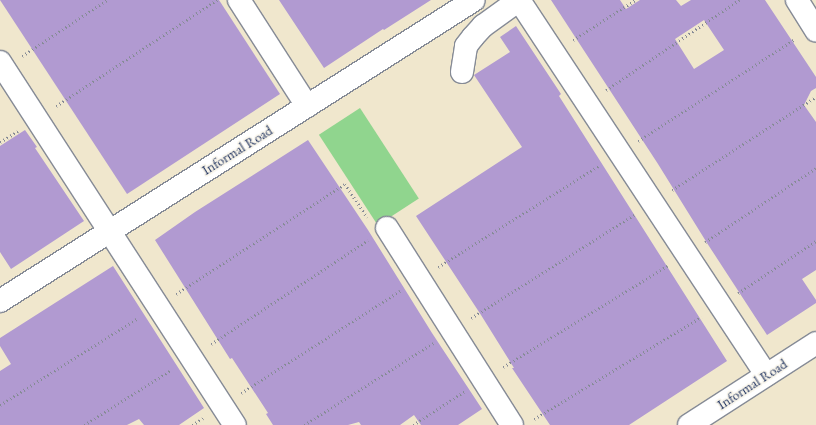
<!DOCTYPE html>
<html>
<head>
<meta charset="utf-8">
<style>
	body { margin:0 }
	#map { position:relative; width:816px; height:425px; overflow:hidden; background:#f0e7cd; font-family:"EB Garamond",serif }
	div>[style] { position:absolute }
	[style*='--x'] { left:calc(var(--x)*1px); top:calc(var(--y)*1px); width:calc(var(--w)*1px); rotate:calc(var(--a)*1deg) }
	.green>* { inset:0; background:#90d58e; transform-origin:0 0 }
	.building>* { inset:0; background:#b19ad1 }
	.path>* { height:2.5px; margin-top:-1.25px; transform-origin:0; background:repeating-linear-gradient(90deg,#868b96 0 1px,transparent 0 4px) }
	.roads { filter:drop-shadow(1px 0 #868b96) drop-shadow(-1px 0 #868b96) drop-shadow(0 1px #868b96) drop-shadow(0 -1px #868b96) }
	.minor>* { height:22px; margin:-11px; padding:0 11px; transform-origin:11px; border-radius:11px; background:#fff }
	span { translate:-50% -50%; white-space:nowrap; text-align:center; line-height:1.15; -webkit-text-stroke:3px #f7f3e8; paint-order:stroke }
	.street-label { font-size:14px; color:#1b2f5e }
</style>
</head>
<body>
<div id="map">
	<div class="green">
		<div style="left:360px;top:108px;width:108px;height:49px;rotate:57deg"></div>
	</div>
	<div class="building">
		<div style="clip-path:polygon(0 0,219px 0,280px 94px,127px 194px)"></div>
		<div style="clip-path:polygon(279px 0,431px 0,384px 30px,383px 29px,324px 68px)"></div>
		<div style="clip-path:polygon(evenodd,551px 0,620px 0,626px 9px,640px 0,676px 0,681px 6px,691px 0,765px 0,816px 77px,816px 88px,811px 91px,804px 105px,816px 122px,816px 270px,802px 279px,816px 300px,816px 303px,767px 335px,707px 243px,658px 164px,551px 0,704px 20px,724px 50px,694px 69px,675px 39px,704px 20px)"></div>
		<div style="clip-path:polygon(516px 26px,561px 94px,559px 96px,727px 361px,629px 425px,550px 425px,512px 368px,514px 368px,481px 315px,416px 216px,522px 147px,474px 75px,510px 52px,500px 37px)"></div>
		<div style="clip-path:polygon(25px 130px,37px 147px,35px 148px,84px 221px,11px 269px,0 252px,0 146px)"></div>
		<div style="clip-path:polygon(308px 140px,368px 230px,432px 333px,482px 409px,458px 425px,421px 425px,414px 415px,400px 425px,361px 425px,359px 422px,348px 425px,273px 425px,266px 414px,268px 413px,232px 358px,230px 359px,155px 240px,195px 212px)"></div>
		<div style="clip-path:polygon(113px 266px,204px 408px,179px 425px,144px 425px,139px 419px,127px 425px,0 425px,0 371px,11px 364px,0 346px,0 338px)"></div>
	</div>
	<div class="path">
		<div style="--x:573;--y:40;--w:74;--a:-32.8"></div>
		<div style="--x:22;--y:56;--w:102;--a:-33.4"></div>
		<div style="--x:606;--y:90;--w:161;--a:-34.1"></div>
		<div style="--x:56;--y:106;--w:193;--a:-33.4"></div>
		<div style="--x:638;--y:141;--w:187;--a:-33"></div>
		<div style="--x:0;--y:142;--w:21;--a:-31"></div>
		<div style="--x:672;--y:190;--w:171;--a:-32.9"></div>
		<div style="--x:705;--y:242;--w:133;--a:-33.7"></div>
		<div style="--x:438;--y:267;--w:191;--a:-32.2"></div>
		<div style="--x:738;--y:293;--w:94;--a:-33.7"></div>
		<div style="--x:176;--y:294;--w:202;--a:-33.1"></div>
		<div style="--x:345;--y:184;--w:40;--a:56"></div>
		<div style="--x:471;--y:318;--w:193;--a:-32.3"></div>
		<div style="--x:211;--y:344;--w:188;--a:-33.5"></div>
		<div style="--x:503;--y:367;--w:193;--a:-31.6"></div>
		<div style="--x:241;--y:393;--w:189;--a:-32.7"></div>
		<div style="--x:0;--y:405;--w:163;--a:-32.2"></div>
		<div style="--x:534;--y:419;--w:196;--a:-31.4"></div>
		<div style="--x:84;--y:425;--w:103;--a:-32.3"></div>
		<div style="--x:192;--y:425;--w:13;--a:-32"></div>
		<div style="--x:304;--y:425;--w:153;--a:-32.4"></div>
		<div style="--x:413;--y:425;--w:62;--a:-33.2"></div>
	</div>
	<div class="roads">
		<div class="minor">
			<div style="--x:239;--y:0;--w:126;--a:57.3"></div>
			<div style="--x:519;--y:0;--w:449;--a:56.6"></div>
			<div style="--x:797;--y:0;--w:36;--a:58"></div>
			<div style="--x:0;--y:62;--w:432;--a:57.1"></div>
			<div style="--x:462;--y:72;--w:26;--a:-81"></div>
			<div style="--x:466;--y:46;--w:11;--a:-52"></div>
			<div style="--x:473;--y:37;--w:15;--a:-48"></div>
			<div style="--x:483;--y:26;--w:44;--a:-35.8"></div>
			<div style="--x:387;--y:228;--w:233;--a:57.6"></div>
			<div style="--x:0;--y:301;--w:561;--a:-32.42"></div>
			<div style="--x:689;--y:425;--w:151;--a:-32.8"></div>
		</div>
	</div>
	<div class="street-label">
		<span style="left:237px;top:150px;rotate:-32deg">Informal Road</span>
		<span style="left:752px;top:384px;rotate:-33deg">Informal Road</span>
	</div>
</div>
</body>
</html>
